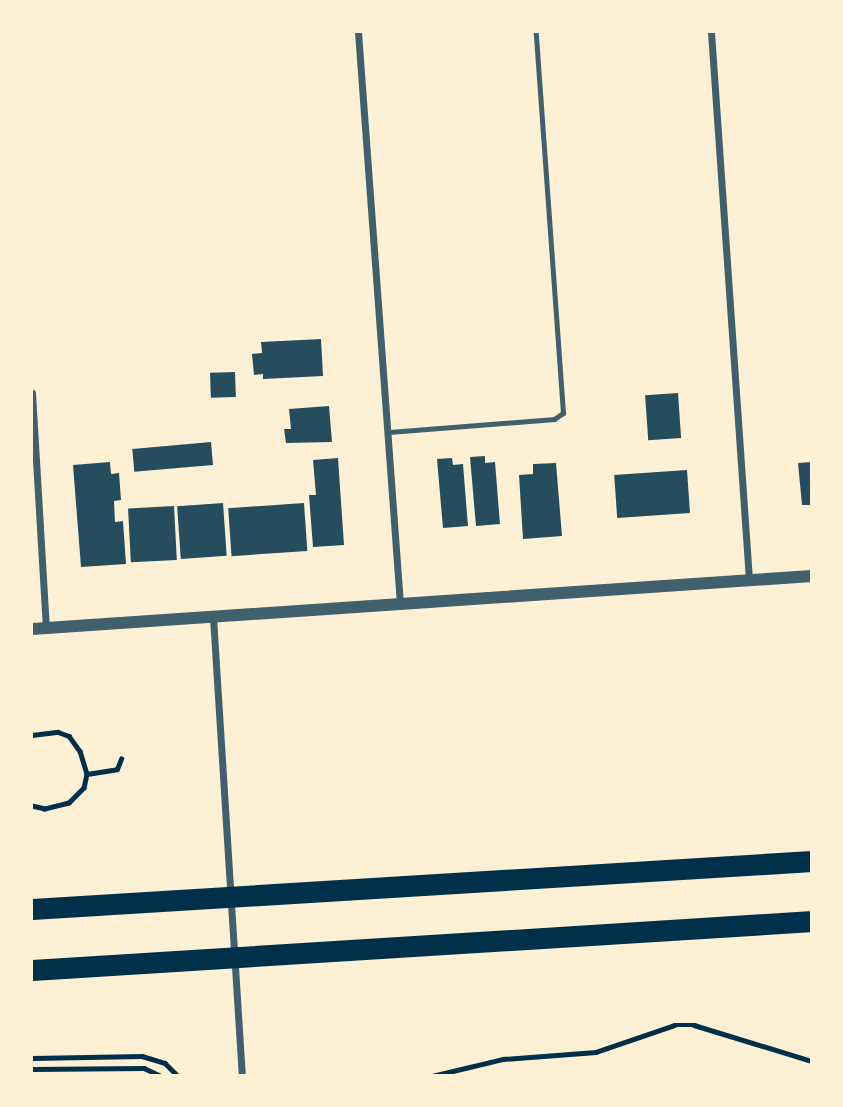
<!DOCTYPE html>
<html>
<head>
<meta charset="utf-8">
<style>
	body { margin:0 }
	#map { position:relative; width:843px; height:1107px; overflow:hidden; background:#fdf0d5; font-family:"Nunito Sans",sans-serif }
	div>[style] { position:absolute }
	[style*='--x'] { left:calc(var(--x)*1px); top:calc(var(--y)*1px); width:calc(var(--w)*1px); rotate:calc(var(--a)*1deg) }
	.building>* { inset:0; background:#264d5e; transform-origin:0 0 }
	.path>* { height:4.5px; margin:-2.25px; padding:0 2.25px; transform-origin:2.25px; border-radius:2.25px; background:#003049 }
	.service>* { height:5px; margin:-2.5px; padding:0 2.5px; transform-origin:2.5px; border-radius:2.5px; background:#3f606c }
	.minor>* { height:7px; margin:-3.5px; padding:0 3.5px; transform-origin:3.5px; border-radius:3.5px; background:#3f606c }
	.tertiary>* { height:12px; margin:-6px; padding:0 6px; transform-origin:6px; border-radius:6px; background:#3f606c }
	.motorway>* { height:21px; margin:-10.5px; padding:0 10.5px; transform-origin:10.5px; border-radius:10.5px; background:#003049 }
	span { translate:-50% -50%; white-space:nowrap; text-align:center; line-height:1.15; -webkit-text-stroke:7px #fdf0d5; paint-order:stroke }
	.frame { position:absolute; inset:0; border:33px solid #fdf0d5; pointer-events:none }
</style>
</head>
<body>
<div id="map">
	<div class="building">
		<div style="clip-path:polygon(321px 339px,323px 376px,263px 379px,263px 374px,254px 375px,252px 354px,262px 353px,261px 342px)"></div>
		<div style="left:235px;top:372px;width:25px;height:25px;rotate:88deg"></div>
		<div style="left:678px;top:393px;width:45px;height:33px;rotate:86deg"></div>
		<div style="clip-path:polygon(329px 406px,332px 442px,286px 443px,284px 429px,291px 429px,289px 409px)"></div>
		<div style="left:211px;top:442px;width:23px;height:79px;rotate:85deg"></div>
		<div style="clip-path:polygon(485px 456px,485px 463px,495px 462px,500px 524px,476px 526px,470px 457px)"></div>
		<div style="clip-path:polygon(338px 458px,344px 545px,313px 547px,309px 495px,316px 495px,313px 460px)"></div>
		<div style="clip-path:polygon(452px 458px,453px 465px,463px 464px,468px 526px,443px 528px,437px 459px)"></div>
		<div style="clip-path:polygon(110px 462px,111px 474px,119px 473px,121px 500px,114px 501px,115px 522px,123px 521px,126px 564px,81px 567px,73px 465px)"></div>
		<div style="clip-path:polygon(812px 462px,812px 505px,802px 505px,798px 463px)"></div>
		<div style="clip-path:polygon(556px 463px,562px 536px,523px 539px,519px 475px,533px 474px,533px 464px)"></div>
		<div style="left:687px;top:470px;width:43px;height:73px;rotate:86deg"></div>
		<div style="left:223px;top:503px;width:53px;height:46px;rotate:86deg"></div>
		<div style="left:304px;top:503px;width:48px;height:76px;rotate:86deg"></div>
		<div style="left:174px;top:506px;width:54px;height:46px;rotate:87deg"></div>
	</div>
	<div class="path">
		<div style="--x:32;--y:735;--w:26;--a:-7"></div>
		<div style="--x:58;--y:732;--w:12;--a:20"></div>
		<div style="--x:69;--y:736;--w:19;--a:54"></div>
		<div style="--x:80;--y:751;--w:24;--a:73"></div>
		<div style="--x:87;--y:774;--w:14;--a:102"></div>
		<div style="--x:84;--y:788;--w:21;--a:135"></div>
		<div style="--x:69;--y:803;--w:25;--a:166"></div>
		<div style="--x:45;--y:809;--w:13;--a:-167"></div>
		<div style="--x:87;--y:774;--w:30;--a:-9"></div>
		<div style="--x:117;--y:769;--w:11;--a:-68"></div>
		<div style="--x:32;--y:1058;--w:110;--a:-1"></div>
		<div style="--x:142;--y:1056;--w:24;--a:17"></div>
		<div style="--x:165;--y:1063;--w:18;--a:45"></div>
		<div style="--x:32;--y:1069;--w:112;--a:-0.5"></div>
		<div style="--x:144;--y:1068;--w:19;--a:25"></div>
		<div style="--x:432;--y:1076;--w:73;--a:-13.5"></div>
		<div style="--x:503;--y:1059;--w:93;--a:-4.3"></div>
		<div style="--x:596;--y:1052;--w:83;--a:-18.9"></div>
		<div style="--x:675;--y:1025;--w:19;--a:0"></div>
		<div style="--x:694;--y:1025;--w:123;--a:17"></div>
	</div>
	<div class="service">
		<div style="--x:389;--y:432;--w:166;--a:-4.5"></div>
		<div style="--x:554;--y:419;--w:11;--a:-34"></div>
		<div style="--x:563;--y:413;--w:382;--a:-94.1"></div>
	</div>
	<div class="minor">
		<div style="--x:358;--y:32;--w:574;--a:85.8"></div>
		<div style="--x:711;--y:32;--w:549;--a:86.03"></div>
		<div style="--x:32;--y:393;--w:235;--a:86.6"></div>
		<div style="--x:213;--y:617;--w:460;--a:86.4"></div>
	</div>
	<div class="tertiary">
		<div style="--x:32;--y:629;--w:782;--a:-3.89"></div>
	</div>
	<div class="motorway">
		<div style="--x:32;--y:909;--w:781;--a:-3.52"></div>
		<div style="--x:32;--y:970;--w:782;--a:-3.59"></div>
	</div>
	<div class="frame"></div>
</div>
</body>
</html>
